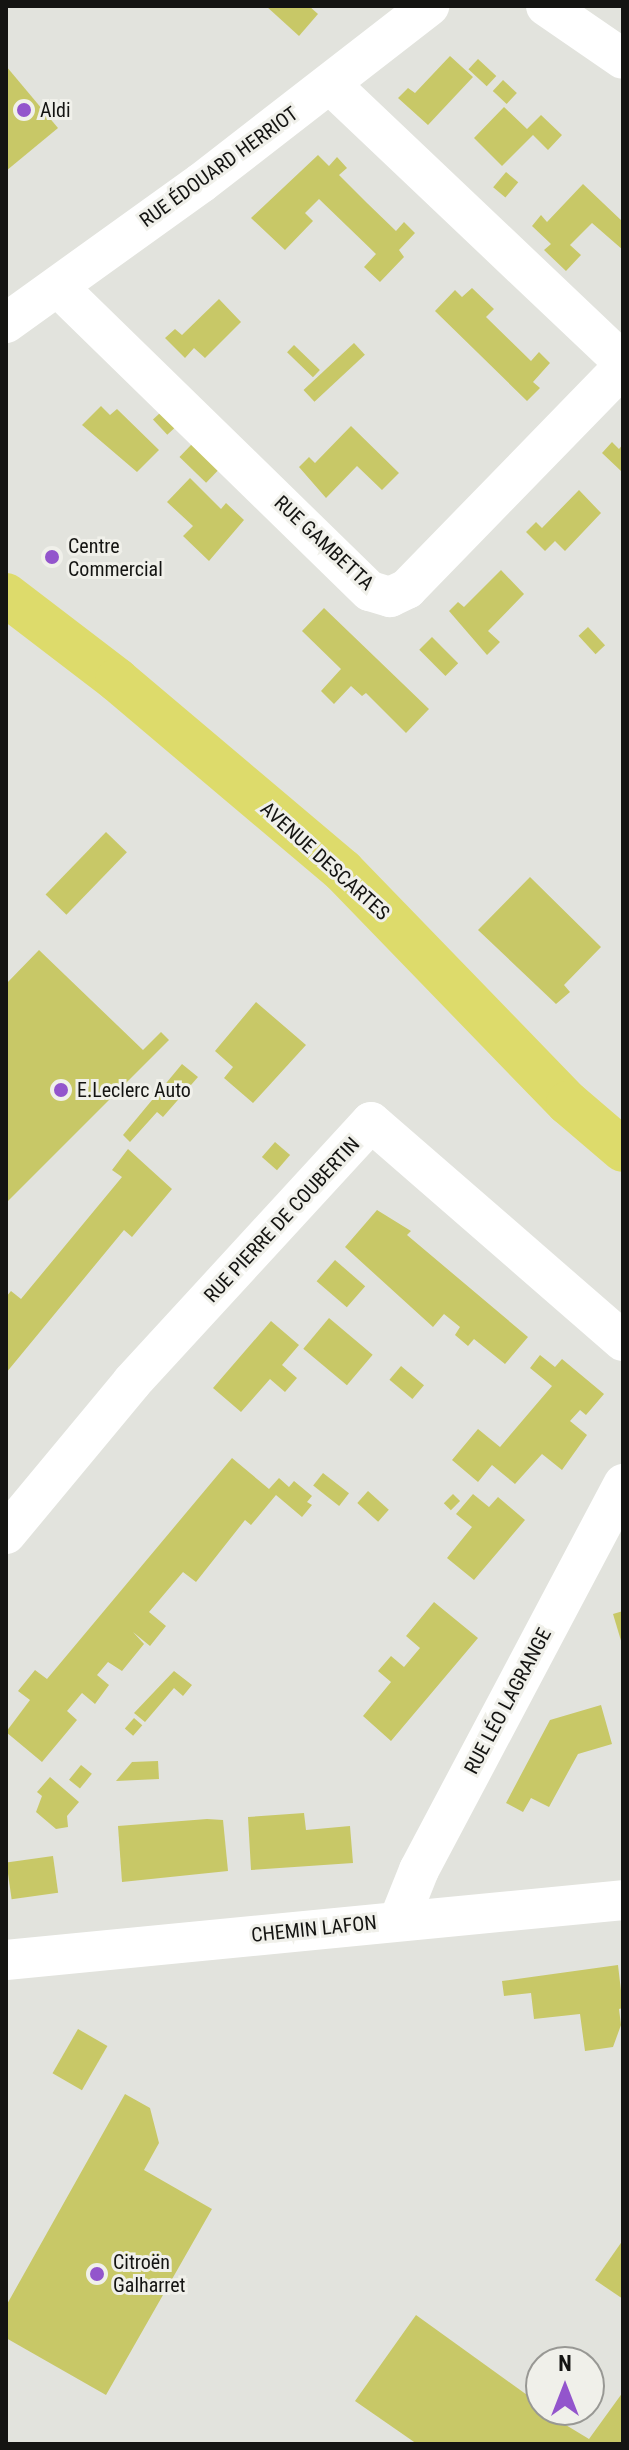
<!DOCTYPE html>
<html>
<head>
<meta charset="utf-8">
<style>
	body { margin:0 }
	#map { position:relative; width:629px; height:2450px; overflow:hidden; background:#e2e3dd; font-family:"Roboto Condensed",sans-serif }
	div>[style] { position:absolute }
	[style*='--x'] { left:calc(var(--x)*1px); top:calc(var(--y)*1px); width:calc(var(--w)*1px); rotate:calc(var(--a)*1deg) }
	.building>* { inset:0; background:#c8c867; transform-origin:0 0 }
	.minor>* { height:40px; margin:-20px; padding:0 20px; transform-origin:20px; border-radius:20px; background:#fff }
	.major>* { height:44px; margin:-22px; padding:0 22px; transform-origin:22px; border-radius:22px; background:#dddb6b }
	.dots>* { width:22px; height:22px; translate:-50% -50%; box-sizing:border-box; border:4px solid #f0f0ea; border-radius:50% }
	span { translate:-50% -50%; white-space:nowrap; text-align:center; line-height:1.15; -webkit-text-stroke:6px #f0f0ea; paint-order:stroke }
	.poi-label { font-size:20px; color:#141412 }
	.left { translate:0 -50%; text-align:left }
	.street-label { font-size:20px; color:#141412 }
	.frame { position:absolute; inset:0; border:8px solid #141412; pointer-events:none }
	.north { position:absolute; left:525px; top:2346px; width:80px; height:80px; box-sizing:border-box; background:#f0f0ea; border:2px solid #989894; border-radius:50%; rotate:0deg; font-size:22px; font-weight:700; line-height:32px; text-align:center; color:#141412 }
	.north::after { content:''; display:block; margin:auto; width:28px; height:36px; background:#9355cc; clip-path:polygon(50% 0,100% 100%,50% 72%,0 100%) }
</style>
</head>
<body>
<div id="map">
	<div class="building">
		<div style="clip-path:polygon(266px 6px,309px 6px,318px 14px,299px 36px)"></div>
		<div style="clip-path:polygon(450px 56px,473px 77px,428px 125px,398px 98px,408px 88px,415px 93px)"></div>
		<div style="left:478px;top:59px;width:25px;height:14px;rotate:43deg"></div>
		<div style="clip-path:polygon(6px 66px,58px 128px,6px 171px)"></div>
		<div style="left:503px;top:80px;width:19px;height:15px;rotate:43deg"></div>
		<div style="clip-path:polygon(504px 107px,527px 129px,541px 115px,562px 135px,548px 150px,533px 135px,502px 166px,474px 138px)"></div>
		<div style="clip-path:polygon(318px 155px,329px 166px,337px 157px,347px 168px,339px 175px,367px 203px,396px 231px,404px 222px,415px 233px,399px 250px,404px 257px,380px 282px,364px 267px,376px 254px,319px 199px,305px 213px,313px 221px,285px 250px,251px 218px)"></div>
		<div style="left:506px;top:172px;width:16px;height:20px;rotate:40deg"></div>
		<div style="clip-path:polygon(583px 184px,623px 222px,623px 250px,592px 223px,570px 245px,581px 255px,566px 271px,544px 250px,551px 244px,532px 226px,541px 215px,547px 222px)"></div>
		<div style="clip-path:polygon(472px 288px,494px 309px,486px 317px,531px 361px,539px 352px,550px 363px,533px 382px,540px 388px,527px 401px,435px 311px,455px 290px,462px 297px)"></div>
		<div style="clip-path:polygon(219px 299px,241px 322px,205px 358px,194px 348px,185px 358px,165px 338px,175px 329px,182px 335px)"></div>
		<div style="left:354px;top:343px;width:16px;height:69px;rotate:47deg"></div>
		<div style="left:294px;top:345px;width:36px;height:10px;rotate:44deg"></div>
		<div style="clip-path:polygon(101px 406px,110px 415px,117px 409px,159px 450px,137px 472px,82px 425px)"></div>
		<div style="left:161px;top:412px;width:21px;height:11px;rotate:47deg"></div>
		<div style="clip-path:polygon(351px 426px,399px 473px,382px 490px,357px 466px,326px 498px,299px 467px,309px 457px,315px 463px)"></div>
		<div style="clip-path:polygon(612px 442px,619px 449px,623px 444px,621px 471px,602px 453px)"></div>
		<div style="left:192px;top:444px;width:37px;height:18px;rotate:44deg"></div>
		<div style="clip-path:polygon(190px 478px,221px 509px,226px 503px,244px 520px,209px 561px,183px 536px,193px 526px,167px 502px)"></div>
		<div style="clip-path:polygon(579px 490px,601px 513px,565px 551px,555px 541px,545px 551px,526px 532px,536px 522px,542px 528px)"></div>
		<div style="clip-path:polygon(501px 570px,524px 594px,488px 631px,500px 642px,487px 655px,449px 611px,458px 602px,464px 607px)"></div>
		<div style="clip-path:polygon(324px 608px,429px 709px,406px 733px,366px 693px,362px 696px,351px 686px,334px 704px,321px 691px,341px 669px,302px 631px)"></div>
		<div style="left:588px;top:627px;width:25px;height:13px;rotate:47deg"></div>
		<div style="left:432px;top:637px;width:37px;height:18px;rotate:45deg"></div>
		<div style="left:106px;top:832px;width:29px;height:87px;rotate:44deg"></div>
		<div style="clip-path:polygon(530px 877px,601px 947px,564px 985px,570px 992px,556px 1004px,478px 930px)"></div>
		<div style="clip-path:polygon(39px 950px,143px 1050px,161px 1032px,169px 1040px,6px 1203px,6px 984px)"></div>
		<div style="clip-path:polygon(256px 1002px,306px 1045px,253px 1103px,224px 1078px,233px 1067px,215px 1051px)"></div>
		<div style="clip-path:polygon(182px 1064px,198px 1077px,163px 1117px,157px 1112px,130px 1142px,123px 1135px)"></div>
		<div style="left:275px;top:1142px;width:20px;height:20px;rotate:41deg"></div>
		<div style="clip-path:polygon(128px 1149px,172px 1189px,132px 1237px,124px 1230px,6px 1373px,6px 1297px,11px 1291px,21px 1299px,122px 1177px,112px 1170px)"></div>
		<div style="clip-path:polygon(377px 1210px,411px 1231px,407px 1235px,528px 1337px,505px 1364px,474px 1339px,468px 1346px,455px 1335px,460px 1327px,444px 1314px,433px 1327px,345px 1247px)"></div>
		<div style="left:335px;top:1260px;width:40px;height:28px;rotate:41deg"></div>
		<div style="left:329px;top:1318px;width:57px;height:40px;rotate:40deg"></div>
		<div style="clip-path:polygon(271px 1321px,299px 1345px,282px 1365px,297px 1378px,285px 1392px,270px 1379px,241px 1412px,213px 1388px)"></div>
		<div style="clip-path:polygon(540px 1355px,555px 1367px,562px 1359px,604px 1394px,586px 1415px,580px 1410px,570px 1421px,587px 1435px,562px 1470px,542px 1454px,515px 1484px,492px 1465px,478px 1482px,452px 1460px,478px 1429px,500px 1447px,552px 1386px,530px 1368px)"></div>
		<div style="left:401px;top:1366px;width:30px;height:18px;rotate:40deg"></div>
		<div style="clip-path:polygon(232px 1458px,269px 1489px,279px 1478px,289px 1487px,294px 1481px,312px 1496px,307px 1502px,312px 1505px,302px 1517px,276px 1495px,251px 1525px,245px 1520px,196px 1582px,183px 1572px,149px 1612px,166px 1626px,150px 1646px,133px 1632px,144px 1644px,122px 1671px,108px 1662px,97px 1675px,109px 1685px,95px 1704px,82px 1693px,67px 1711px,77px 1720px,42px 1762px,6px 1732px,30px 1700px,18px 1691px,35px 1670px,47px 1679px)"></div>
		<div style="left:323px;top:1473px;width:33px;height:16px;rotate:38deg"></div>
		<div style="left:368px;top:1491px;width:28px;height:16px;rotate:42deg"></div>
		<div style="left:453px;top:1494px;width:10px;height:13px;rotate:45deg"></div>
		<div style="clip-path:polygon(473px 1494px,489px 1507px,498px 1497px,525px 1520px,474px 1580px,447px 1558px,472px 1527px,456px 1514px)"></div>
		<div style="clip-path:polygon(434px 1602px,478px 1638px,391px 1741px,363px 1716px,391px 1682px,378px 1671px,391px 1656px,404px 1667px,420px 1648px,406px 1636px)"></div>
		<div style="clip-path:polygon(623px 1611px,623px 1644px,622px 1644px,613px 1614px)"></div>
		<div style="clip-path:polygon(174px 1671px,192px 1685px,183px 1696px,174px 1688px,145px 1722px,134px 1713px)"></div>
		<div style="clip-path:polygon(601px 1705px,612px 1744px,578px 1754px,549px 1807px,531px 1798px,523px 1812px,506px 1803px,550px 1720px)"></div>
		<div style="left:134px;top:1718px;width:11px;height:14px;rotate:41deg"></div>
		<div style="clip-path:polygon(158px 1761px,159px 1779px,116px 1781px,132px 1762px)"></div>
		<div style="left:81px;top:1765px;width:14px;height:19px;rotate:39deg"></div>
		<div style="clip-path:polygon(50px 1777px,79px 1802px,67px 1816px,68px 1827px,56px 1829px,36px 1812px,42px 1796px,37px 1792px)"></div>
		<div style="clip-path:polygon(304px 1813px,306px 1830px,350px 1826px,353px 1863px,251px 1870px,248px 1817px)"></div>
		<div style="clip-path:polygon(207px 1819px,223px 1820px,228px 1871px,122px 1882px,118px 1826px)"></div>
		<div style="left:53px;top:1856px;width:37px;height:47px;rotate:82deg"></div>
		<div style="clip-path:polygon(618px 1965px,623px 2008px,619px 2009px,621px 2025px,613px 2047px,585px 2051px,580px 2014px,534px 2019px,531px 1993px,504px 1996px,502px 1981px)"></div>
		<div style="left:78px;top:2029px;width:34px;height:51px;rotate:30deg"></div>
		<div style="clip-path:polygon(125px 2094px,150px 2108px,159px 2143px,144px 2170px,212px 2209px,106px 2395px,6px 2338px,6px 2306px)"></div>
		<div style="clip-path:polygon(623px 2240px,623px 2299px,595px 2280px)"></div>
		<div style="clip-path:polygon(416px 2315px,541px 2405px,541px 2410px,589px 2439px,623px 2392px,623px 2444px,417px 2444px,355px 2401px)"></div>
	</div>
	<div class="minor">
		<div style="--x:546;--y:6;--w:93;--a:34.5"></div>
		<div style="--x:330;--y:84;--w:404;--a:43.5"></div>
		<div style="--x:59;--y:288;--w:434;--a:44.3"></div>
		<div style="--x:370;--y:591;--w:21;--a:17"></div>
		<div style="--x:390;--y:597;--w:19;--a:-25"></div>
		<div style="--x:407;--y:589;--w:310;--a:-45.8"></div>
		<div style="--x:6;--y:323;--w:240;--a:-35.7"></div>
		<div style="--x:201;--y:183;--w:289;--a:-37.8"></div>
		<div style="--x:6;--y:1534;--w:197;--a:-50.3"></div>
		<div style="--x:132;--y:1382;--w:353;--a:-47.4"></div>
		<div style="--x:371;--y:1122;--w:334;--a:41"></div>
		<div style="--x:399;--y:1920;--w:54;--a:-68.2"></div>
		<div style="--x:419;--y:1870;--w:437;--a:-62.1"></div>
		<div style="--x:6;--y:1960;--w:620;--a:-5.55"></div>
	</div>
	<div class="major">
		<div style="--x:6;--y:595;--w:140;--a:37.4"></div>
		<div style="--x:117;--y:680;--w:296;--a:40.2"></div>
		<div style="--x:343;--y:871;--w:323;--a:45.9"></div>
		<div style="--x:568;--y:1103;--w:72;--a:40.5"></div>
	</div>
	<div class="dots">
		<div style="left:24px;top:110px;background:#9355cc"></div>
		<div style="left:52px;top:557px;background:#9355cc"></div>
		<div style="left:61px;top:1090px;background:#9355cc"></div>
		<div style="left:97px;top:2274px;background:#9355cc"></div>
	</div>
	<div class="poi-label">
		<span class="left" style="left:40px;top:110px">Aldi</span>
		<span class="left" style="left:68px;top:558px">Centre<br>Commercial</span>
		<span class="left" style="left:77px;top:1090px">E.Leclerc Auto</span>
		<span class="left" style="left:113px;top:2274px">Citroën<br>Galharret</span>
	</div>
	<div class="street-label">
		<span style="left:219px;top:167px;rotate:-36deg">RUE ÉDOUARD HERRIOT</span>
		<span style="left:324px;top:543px;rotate:43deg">RUE GAMBETTA</span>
		<span style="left:325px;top:861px;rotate:42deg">AVENUE DESCARTES</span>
		<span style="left:282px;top:1220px;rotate:-47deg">RUE PIERRE DE COUBERTIN</span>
		<span style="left:508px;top:1701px;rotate:-62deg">RUE LÉO LAGRANGE</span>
		<span style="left:314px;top:1929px;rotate:-6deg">CHEMIN LAFON</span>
	</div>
	<div class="frame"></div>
	<div class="north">N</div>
</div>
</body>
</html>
